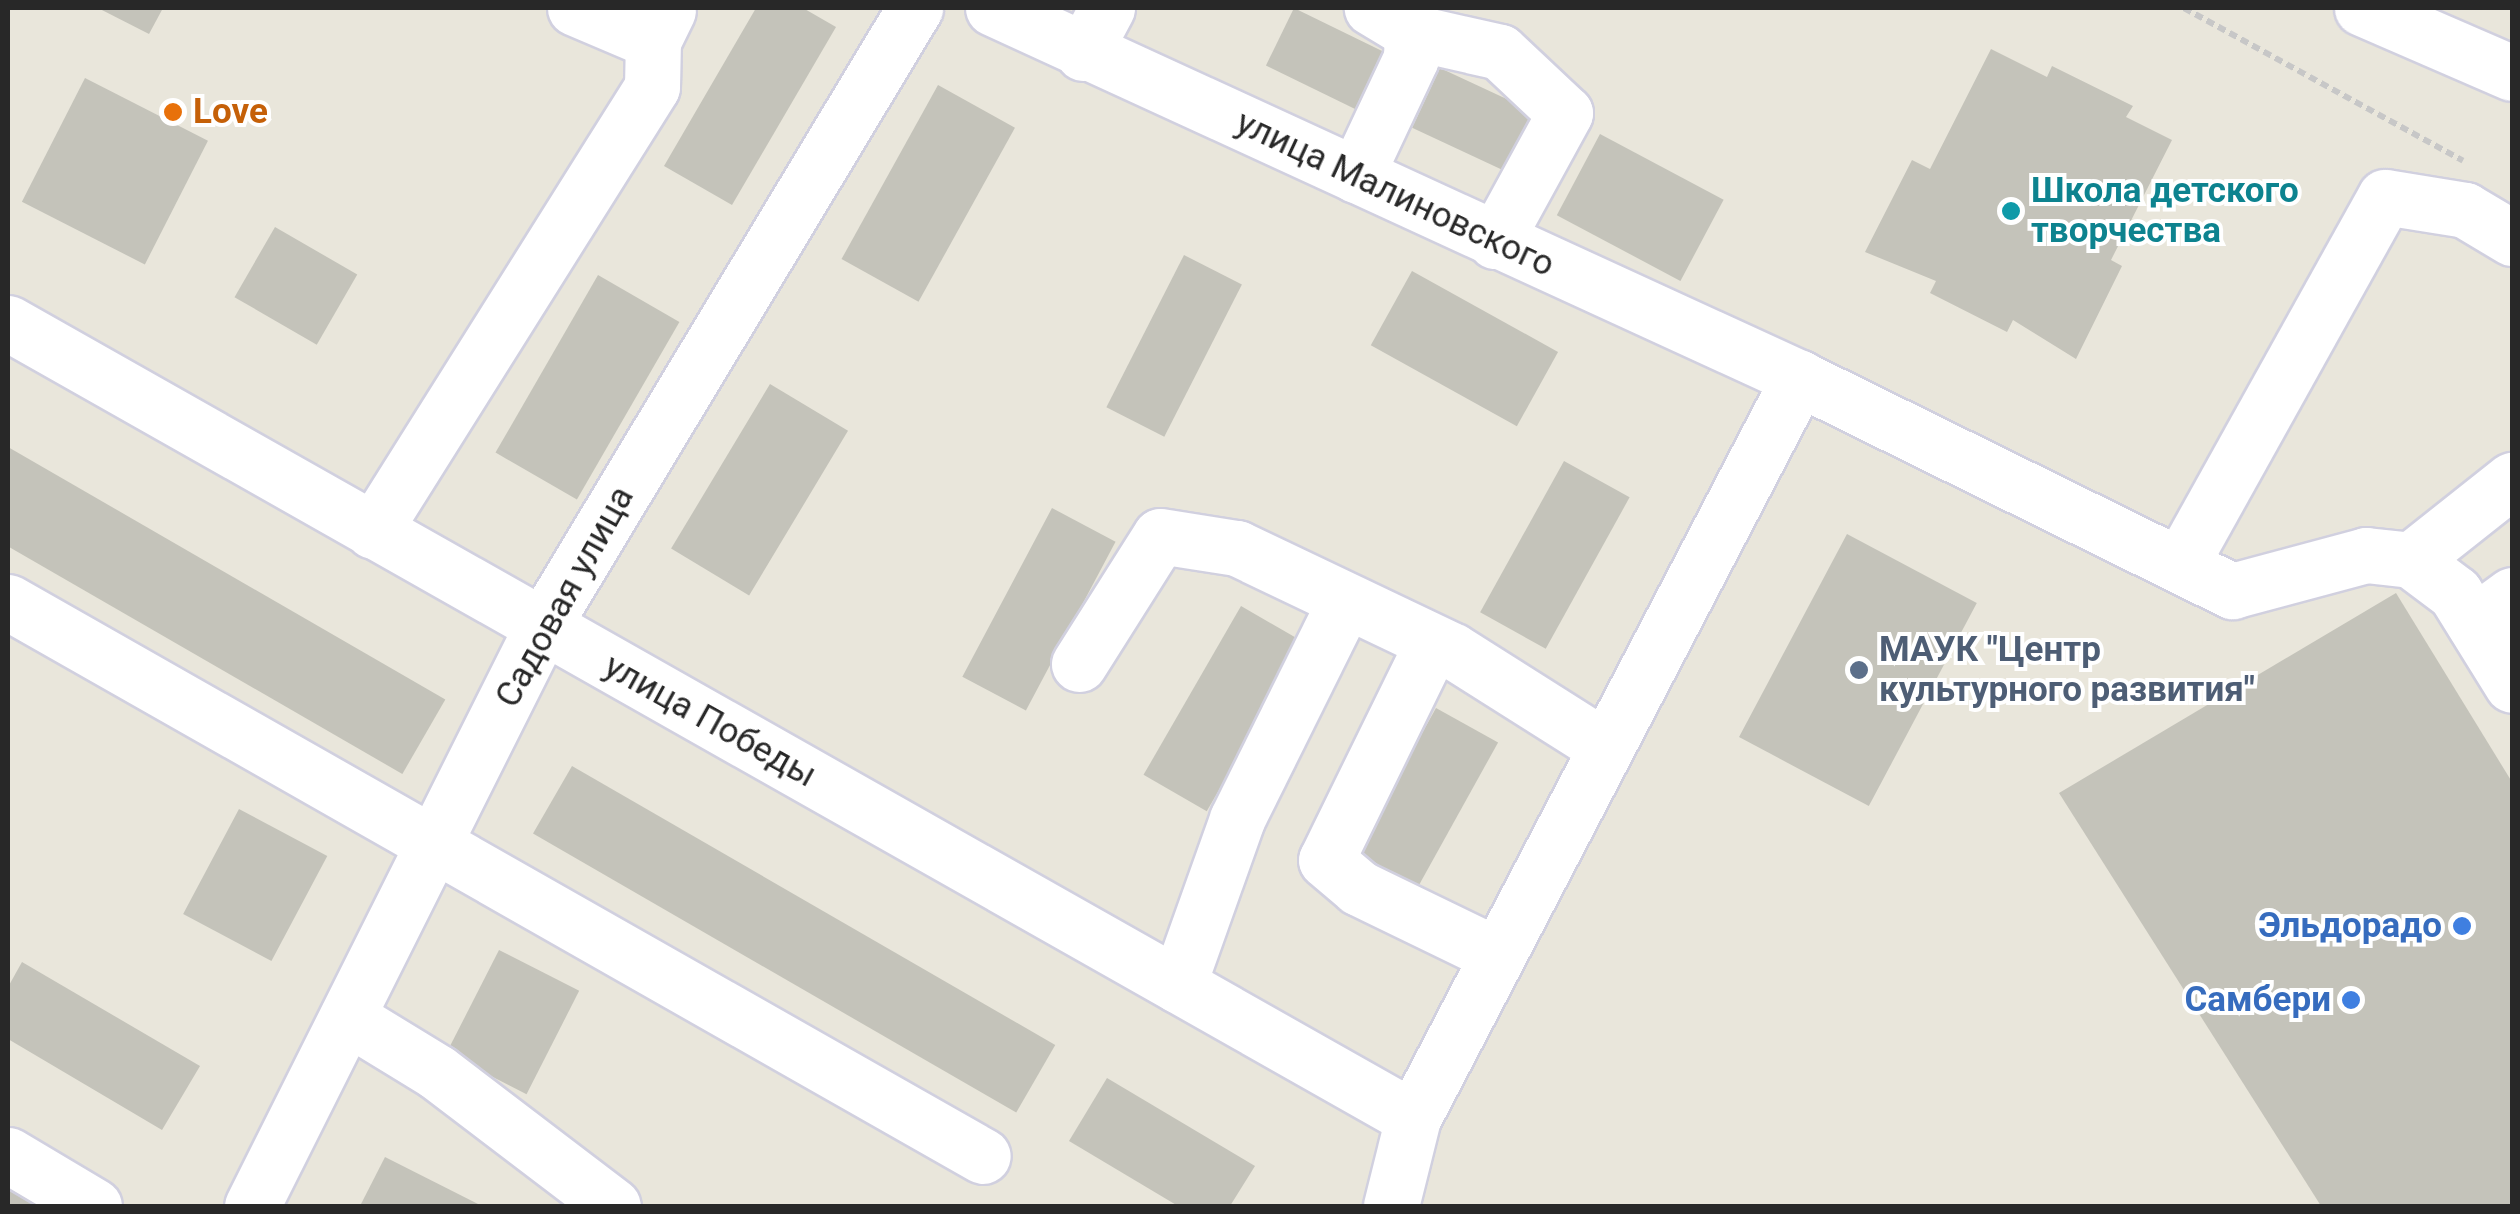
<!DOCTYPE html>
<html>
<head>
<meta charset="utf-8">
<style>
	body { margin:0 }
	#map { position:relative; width:2520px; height:1214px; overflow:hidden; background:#e9e6db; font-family:Roboto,sans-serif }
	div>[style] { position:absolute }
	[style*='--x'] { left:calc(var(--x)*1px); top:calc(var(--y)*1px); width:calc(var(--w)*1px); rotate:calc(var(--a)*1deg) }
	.building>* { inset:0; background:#c4c3ba; transform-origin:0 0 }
	.path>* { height:6px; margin-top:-3px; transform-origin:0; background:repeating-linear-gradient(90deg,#c7c7c7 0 8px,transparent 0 13px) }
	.roads { filter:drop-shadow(2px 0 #d1d0df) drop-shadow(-2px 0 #d1d0df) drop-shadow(0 2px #d1d0df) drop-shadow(0 -2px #d1d0df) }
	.minor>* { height:55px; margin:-27.5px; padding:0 27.5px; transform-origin:27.5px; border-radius:27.5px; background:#fff }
	.dots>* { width:28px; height:28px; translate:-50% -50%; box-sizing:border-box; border:5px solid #fff; border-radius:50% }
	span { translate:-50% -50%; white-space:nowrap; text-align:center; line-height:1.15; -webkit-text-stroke:8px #fff; paint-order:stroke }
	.food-label { font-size:35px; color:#c56008; font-weight:700 }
	.left { translate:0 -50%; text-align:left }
	.culture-label { font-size:35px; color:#0d838f; font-weight:700 }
	.street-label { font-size:35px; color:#282828 }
	.service-label { font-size:35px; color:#4e5e75; font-weight:700 }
	.shop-label { font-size:35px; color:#366cbe; font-weight:700 }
	.right { translate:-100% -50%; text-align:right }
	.frame { position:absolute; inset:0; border:10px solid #282828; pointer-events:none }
</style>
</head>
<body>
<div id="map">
	<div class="building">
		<div style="clip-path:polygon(98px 8px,163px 8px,149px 34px)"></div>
		<div style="clip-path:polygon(756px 8px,803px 8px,836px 27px,732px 205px,664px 166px)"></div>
		<div style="left:1294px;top:8px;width:106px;height:64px;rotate:26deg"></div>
		<div style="clip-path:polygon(1991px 49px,2047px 77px,2052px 66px,2133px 106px,2126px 117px,2172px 140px,2111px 260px,2122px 266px,2076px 359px,2013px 320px,2007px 332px,1930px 293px,1936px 281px,1865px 252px,1912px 160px,1930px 169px)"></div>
		<div style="left:1440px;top:68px;width:107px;height:66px;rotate:25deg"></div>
		<div style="left:85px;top:78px;width:138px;height:139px;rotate:27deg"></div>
		<div style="left:938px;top:85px;width:88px;height:199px;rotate:29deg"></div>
		<div style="left:1600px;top:134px;width:140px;height:92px;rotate:28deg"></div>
		<div style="left:275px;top:227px;width:95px;height:81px;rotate:30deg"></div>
		<div style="left:1184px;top:255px;width:65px;height:171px;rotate:27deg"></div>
		<div style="left:1412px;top:271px;width:167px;height:85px;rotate:29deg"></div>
		<div style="left:598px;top:275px;width:94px;height:205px;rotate:30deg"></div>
		<div style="left:770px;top:384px;width:91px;height:192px;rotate:31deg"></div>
		<div style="left:8px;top:447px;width:505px;height:86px;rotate:30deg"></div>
		<div style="left:1564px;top:461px;width:75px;height:173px;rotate:29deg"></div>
		<div style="left:1052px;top:508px;width:72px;height:191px;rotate:28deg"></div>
		<div style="left:1847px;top:534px;width:147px;height:230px;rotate:28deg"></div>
		<div style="clip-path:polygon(2396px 593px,2512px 782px,2512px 1206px,2321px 1206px,2059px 793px)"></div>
		<div style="left:1241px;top:606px;width:73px;height:195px;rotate:30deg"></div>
		<div style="left:1436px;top:708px;width:71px;height:172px;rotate:29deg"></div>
		<div style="left:572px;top:766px;width:558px;height:78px;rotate:30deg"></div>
		<div style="left:239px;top:809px;width:100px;height:119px;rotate:28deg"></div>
		<div style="left:499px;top:950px;width:90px;height:116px;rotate:27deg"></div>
		<div style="clip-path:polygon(22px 962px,200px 1066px,162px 1130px,8px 1039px,8px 987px)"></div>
		<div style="clip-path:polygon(1107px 1078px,1255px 1166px,1230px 1206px,1178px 1206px,1069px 1141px)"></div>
		<div style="clip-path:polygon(385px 1157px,482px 1206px,360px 1206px)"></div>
		<div style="clip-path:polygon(8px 1189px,41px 1206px,8px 1206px)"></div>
	</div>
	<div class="path">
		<div style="--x:2184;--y:8;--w:318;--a:28.7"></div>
	</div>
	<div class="roads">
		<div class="minor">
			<div style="--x:575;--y:8;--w:85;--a:22.9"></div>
			<div style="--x:653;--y:41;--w:34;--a:-64"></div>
			<div style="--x:993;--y:8;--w:887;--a:24.66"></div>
			<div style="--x:1799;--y:378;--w:483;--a:26.2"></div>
			<div style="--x:2232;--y:591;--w:139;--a:-15"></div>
			<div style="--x:2366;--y:555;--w:45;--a:6.3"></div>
			<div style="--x:2411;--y:560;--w:55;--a:36.9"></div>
			<div style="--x:2455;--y:593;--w:108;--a:58.2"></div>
			<div style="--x:2362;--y:8;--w:163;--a:23.4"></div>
			<div style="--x:1412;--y:32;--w:90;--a:12.8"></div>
			<div style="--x:1500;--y:52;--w:89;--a:43.2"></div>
			<div style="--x:1565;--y:113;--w:146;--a:118.7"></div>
			<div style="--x:1083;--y:53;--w:51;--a:-61.9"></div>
			<div style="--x:1356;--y:175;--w:129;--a:-64.8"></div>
			<div style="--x:1411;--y:58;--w:26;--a:-88"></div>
			<div style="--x:1412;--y:32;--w:47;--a:-149"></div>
			<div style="--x:8;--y:323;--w:1614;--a:29.5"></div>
			<div style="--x:373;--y:531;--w:524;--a:-57.86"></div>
			<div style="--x:652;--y:87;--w:46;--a:-88.8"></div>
			<div style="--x:2411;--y:560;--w:129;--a:-38.4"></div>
			<div style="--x:2180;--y:565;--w:421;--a:-60.9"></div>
			<div style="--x:2385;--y:197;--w:81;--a:9.2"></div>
			<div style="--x:2465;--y:210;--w:55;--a:30.8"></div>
			<div style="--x:8;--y:602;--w:1121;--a:29.61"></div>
			<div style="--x:2474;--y:623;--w:47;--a:-36.4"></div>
			<div style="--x:1431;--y:646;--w:238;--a:116.1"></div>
			<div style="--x:1326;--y:860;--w:43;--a:40.3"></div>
			<div style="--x:1359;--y:888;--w:153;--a:25.9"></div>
			<div style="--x:1079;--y:664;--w:151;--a:-57.7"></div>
			<div style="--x:1160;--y:536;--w:78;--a:8.9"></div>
			<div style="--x:1237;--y:548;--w:239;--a:25.5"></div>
			<div style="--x:1453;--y:651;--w:180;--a:32.3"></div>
			<div style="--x:1178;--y:985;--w:176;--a:-70.4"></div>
			<div style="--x:1237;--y:819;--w:241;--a:-63.6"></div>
			<div style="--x:347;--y:1017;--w:105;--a:31.4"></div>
			<div style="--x:437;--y:1072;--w:221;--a:37.3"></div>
			<div style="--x:8;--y:1155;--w:100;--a:30.7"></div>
			<div style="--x:252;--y:1206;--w:648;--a:-63.4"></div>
			<div style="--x:542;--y:627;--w:723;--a:-58.93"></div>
			<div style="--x:1391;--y:1206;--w:91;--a:-76"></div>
			<div style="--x:1413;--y:1118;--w:835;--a:-62.45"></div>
		</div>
	</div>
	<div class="dots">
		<div style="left:173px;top:112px;background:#e8710a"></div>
		<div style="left:2011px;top:211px;background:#0f9aa8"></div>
		<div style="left:1859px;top:670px;background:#5c6f8a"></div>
		<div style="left:2462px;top:926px;background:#3f7fe0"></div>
		<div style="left:2351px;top:1000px;background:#3f7fe0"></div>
	</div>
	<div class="food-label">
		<span class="left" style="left:193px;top:112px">Love</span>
	</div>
	<div class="culture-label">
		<span class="left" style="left:2031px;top:211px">Школа детского<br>творчества</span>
	</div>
	<div class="street-label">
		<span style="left:1395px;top:194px;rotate:25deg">улица Малиновского</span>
		<span style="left:565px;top:597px;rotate:-61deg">Садовая улица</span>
		<span style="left:710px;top:721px;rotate:29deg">улица Победы</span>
	</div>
	<div class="service-label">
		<span class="left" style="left:1879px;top:670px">МАУК "Центр<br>культурного развития"</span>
	</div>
	<div class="shop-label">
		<span class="right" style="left:2442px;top:926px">Эльдорадо</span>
		<span class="right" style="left:2331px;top:1000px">Самбери</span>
	</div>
	<div class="frame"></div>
</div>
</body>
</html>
